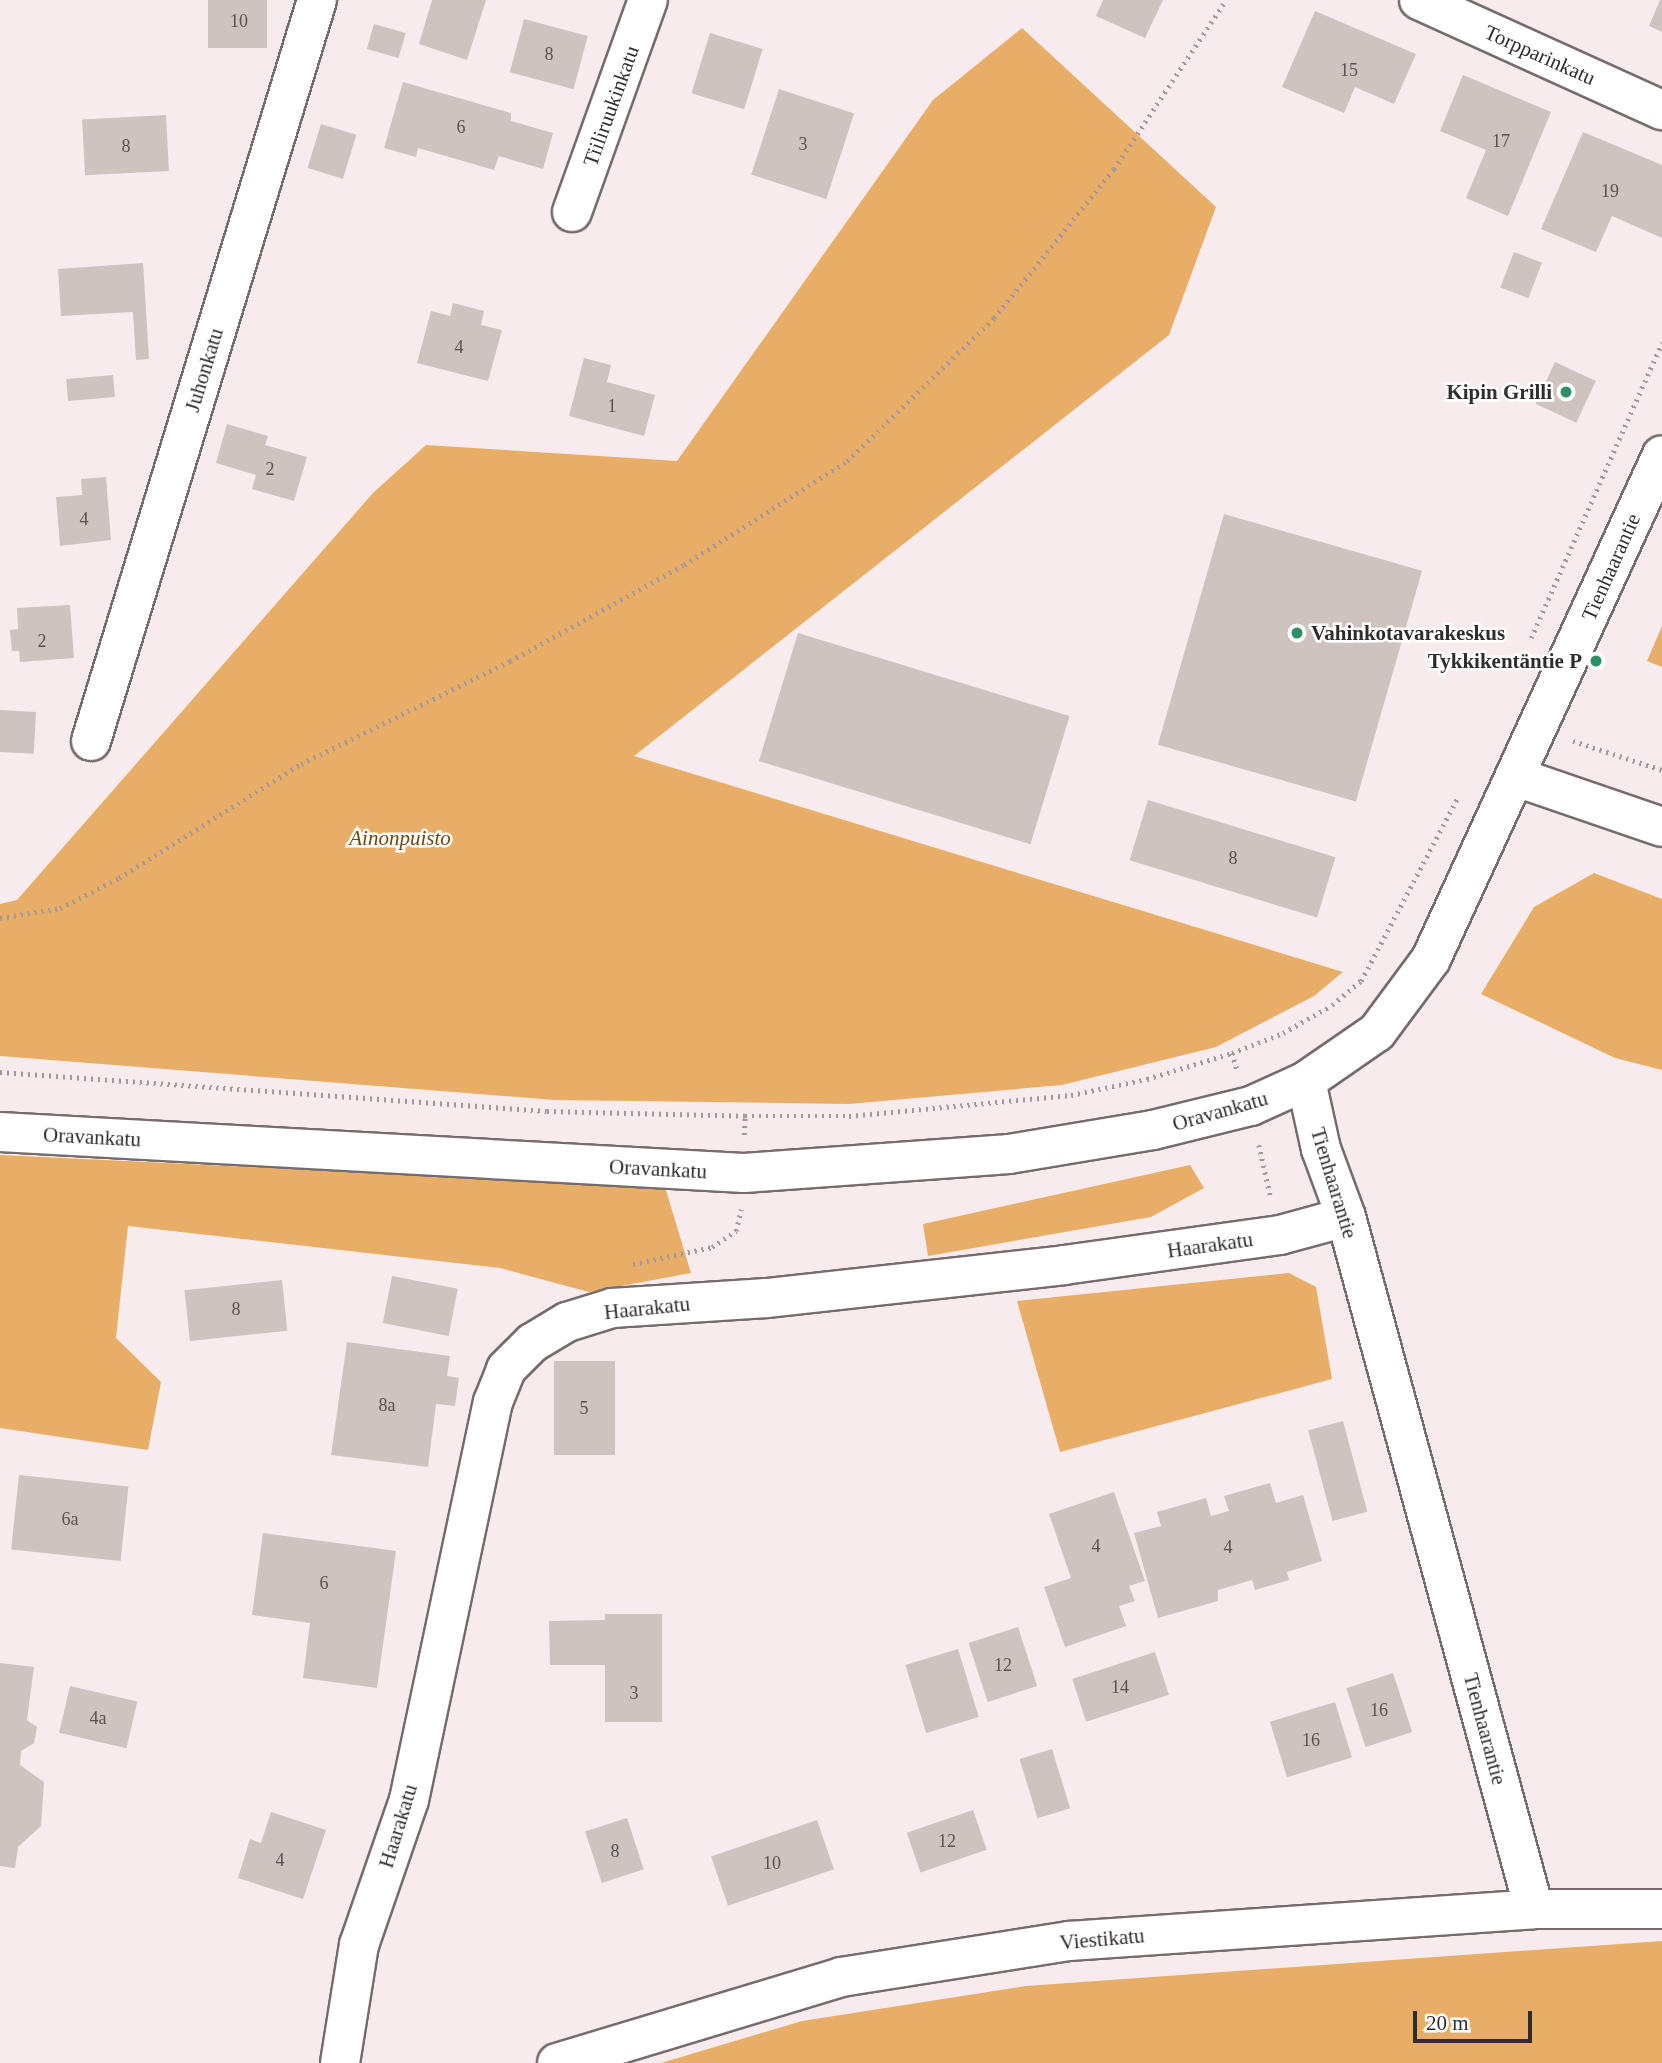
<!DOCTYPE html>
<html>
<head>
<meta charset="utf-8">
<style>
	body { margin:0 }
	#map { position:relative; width:1662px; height:2063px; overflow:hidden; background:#f8ebed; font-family:"Times New Roman",serif }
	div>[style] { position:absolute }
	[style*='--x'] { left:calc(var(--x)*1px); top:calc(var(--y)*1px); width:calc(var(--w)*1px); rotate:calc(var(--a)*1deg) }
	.green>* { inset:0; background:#e8ae68 }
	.building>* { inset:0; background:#cec3bf; transform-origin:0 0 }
	.path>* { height:4.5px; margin-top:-2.25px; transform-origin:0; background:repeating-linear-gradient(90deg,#a3999b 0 2px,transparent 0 7px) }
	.roads { filter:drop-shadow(2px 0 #766b6d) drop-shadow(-2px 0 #766b6d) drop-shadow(0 2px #766b6d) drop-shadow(0 -2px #766b6d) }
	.minor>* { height:38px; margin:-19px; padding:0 19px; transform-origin:19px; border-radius:19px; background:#fff }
	.dots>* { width:19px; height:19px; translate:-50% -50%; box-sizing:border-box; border:4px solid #fff; border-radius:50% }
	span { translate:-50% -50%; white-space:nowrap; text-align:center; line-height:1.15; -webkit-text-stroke:5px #fff; paint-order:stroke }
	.number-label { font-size:18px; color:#585252 }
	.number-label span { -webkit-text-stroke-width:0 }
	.street-label { font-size:21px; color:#312c2d }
	.poi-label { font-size:21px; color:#312c2d; font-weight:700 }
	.right { translate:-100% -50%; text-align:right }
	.left { translate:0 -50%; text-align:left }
	.park-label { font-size:21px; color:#6f480d; font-style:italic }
	.scale { position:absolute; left:1413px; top:2011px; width:119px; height:32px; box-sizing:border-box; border:4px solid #312c2d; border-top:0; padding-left:9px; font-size:21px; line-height:24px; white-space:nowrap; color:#312c2d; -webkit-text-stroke:5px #fff; paint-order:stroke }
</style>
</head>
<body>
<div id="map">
	<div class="green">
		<div style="clip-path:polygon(1022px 28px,1216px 207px,1169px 335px,634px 756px,1343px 972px,1314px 996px,1216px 1047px,1062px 1085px,849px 1104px,554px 1100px,0 1056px,0 904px,17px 900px,373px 493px,426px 445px,677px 461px,933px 100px)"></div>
		<div style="clip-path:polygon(1662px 626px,1662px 667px,1647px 661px)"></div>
		<div style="clip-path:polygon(1594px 873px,1662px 899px,1662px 1070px,1615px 1058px,1481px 994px,1534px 907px)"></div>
		<div style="clip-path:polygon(0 1155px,665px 1187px,691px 1273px,589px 1292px,500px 1268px,128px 1226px,116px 1338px,161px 1382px,148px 1450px,0 1428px)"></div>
		<div style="clip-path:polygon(1190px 1165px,1204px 1188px,1151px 1217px,928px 1256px,923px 1224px)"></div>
		<div style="clip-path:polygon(1289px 1273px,1316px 1287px,1332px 1379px,1060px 1452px,1017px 1301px)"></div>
		<div style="clip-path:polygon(1662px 1941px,1662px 2063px,661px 2063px,802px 2021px,1026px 1986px)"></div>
	</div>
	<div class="building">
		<div style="left:208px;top:0;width:59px;height:48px"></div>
		<div style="clip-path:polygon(432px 0,486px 0,467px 60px,419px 44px)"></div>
		<div style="clip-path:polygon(1103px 0,1163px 0,1145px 38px,1096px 16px)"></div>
		<div style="clip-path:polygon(1660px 0,1662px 0,1662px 32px,1649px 26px)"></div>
		<div style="clip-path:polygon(1315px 11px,1416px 54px,1394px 104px,1355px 87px,1344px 113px,1282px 87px)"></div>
		<div style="left:524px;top:19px;width:66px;height:55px;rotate:15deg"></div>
		<div style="left:374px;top:24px;width:33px;height:26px;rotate:16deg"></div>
		<div style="left:710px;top:33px;width:55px;height:63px;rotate:17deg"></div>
		<div style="clip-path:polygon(1463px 75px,1551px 112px,1508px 216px,1466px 198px,1486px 150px,1440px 131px)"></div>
		<div style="clip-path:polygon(403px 82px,511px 113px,511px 121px,553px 133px,543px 169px,499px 156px,494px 170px,418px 148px,416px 157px,384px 148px)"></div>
		<div style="left:779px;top:89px;width:79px;height:90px;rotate:18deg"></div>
		<div style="left:166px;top:115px;width:56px;height:84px;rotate:87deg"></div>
		<div style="left:321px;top:124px;width:37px;height:46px;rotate:17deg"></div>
		<div style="clip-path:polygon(1583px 132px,1662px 165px,1662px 238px,1612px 216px,1596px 252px,1541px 229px)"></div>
		<div style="left:1514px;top:252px;width:30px;height:38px;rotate:21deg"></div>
		<div style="clip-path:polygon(143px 263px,149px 359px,136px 360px,133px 312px,61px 316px,58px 269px)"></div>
		<div style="clip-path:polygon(453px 303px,484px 311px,481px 325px,502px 330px,488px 381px,417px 363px,431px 311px,450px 316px)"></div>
		<div style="clip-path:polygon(584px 358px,611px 365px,607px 382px,655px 395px,644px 436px,569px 416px)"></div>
		<div style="left:1555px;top:362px;width:45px;height:46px;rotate:25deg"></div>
		<div style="left:113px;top:375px;width:22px;height:47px;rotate:85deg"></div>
		<div style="clip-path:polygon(227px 424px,268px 436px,265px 445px,307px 457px,294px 501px,252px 489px,256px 475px,216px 463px)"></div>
		<div style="clip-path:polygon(106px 477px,111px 540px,60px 546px,56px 497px,82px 495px,81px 479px)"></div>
		<div style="left:1224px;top:514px;width:206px;height:240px;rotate:16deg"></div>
		<div style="clip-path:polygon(70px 605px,74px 658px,20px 662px,19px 651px,12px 651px,10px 630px,18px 629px,17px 608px)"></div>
		<div style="left:798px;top:633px;width:284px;height:134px;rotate:17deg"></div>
		<div style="left:0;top:710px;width:36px;height:42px;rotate:3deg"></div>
		<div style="left:1148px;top:800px;width:196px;height:63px;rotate:17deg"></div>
		<div style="left:392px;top:1276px;width:67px;height:48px;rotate:11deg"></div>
		<div style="left:282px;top:1280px;width:51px;height:98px;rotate:84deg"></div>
		<div style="clip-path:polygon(347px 1342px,450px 1356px,447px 1376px,459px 1378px,455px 1406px,436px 1404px,428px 1467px,331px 1455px)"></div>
		<div style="left:554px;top:1361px;width:61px;height:94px"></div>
		<div style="left:1343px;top:1421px;width:94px;height:36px;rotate:75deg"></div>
		<div style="left:19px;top:1475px;width:110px;height:75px;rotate:6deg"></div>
		<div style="clip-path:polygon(1270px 1483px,1276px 1503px,1303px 1495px,1322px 1561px,1287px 1572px,1289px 1580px,1255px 1590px,1252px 1580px,1218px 1590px,1218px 1601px,1158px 1618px,1134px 1533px,1161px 1526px,1157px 1512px,1206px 1498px,1211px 1516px,1229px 1511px,1224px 1496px)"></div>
		<div style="clip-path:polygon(1114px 1492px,1145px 1581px,1129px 1586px,1135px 1601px,1119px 1606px,1126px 1626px,1065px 1647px,1044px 1587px,1071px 1578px,1049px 1514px)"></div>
		<div style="clip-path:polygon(263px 1533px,396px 1551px,377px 1688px,303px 1678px,310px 1623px,252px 1615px)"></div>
		<div style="clip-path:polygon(605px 1614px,662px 1614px,662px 1722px,605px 1722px,605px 1665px,550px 1665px,549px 1621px,605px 1620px)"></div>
		<div style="left:1018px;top:1627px;width:62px;height:52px;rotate:72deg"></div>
		<div style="left:958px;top:1649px;width:71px;height:55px;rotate:73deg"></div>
		<div style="left:1155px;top:1652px;width:45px;height:87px;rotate:72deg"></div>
		<div style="clip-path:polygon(0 1663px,34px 1667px,27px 1720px,37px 1727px,34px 1743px,21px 1751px,20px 1765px,44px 1782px,41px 1826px,18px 1847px,15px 1868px,0 1866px)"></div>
		<div style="left:1393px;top:1673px;width:62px;height:49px;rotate:72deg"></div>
		<div style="left:70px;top:1686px;width:69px;height:48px;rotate:13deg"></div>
		<div style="left:1335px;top:1702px;width:58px;height:68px;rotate:73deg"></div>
		<div style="left:1052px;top:1749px;width:62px;height:34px;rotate:73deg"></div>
		<div style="left:973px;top:1810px;width:42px;height:70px;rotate:71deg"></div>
		<div style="clip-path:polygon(271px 1812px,326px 1830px,303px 1899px,238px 1878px,250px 1839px,261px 1843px)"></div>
		<div style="left:627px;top:1818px;width:54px;height:44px;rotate:72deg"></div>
		<div style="left:817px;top:1820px;width:52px;height:112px;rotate:71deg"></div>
	</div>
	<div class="path">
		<div style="--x:1531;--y:638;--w:323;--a:-66.1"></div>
		<div style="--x:1573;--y:741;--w:94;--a:18"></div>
		<div style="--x:0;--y:918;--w:61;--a:-9.5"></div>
		<div style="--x:60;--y:908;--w:66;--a:-27"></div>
		<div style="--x:119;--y:878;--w:215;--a:-32.1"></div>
		<div style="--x:301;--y:764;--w:233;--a:-26.2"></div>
		<div style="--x:510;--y:661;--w:199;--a:-28.9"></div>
		<div style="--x:684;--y:565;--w:193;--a:-32.5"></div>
		<div style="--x:847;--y:461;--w:205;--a:-44.2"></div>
		<div style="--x:994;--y:318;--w:191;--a:-51.2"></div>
		<div style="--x:1114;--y:169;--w:203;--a:-56.5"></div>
		<div style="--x:1232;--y:1053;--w:17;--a:73"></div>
		<div style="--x:0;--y:1072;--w:548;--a:4.08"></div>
		<div style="--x:547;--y:1111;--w:198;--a:1.4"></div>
		<div style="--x:745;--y:1116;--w:104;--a:0"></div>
		<div style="--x:849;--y:1116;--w:223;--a:-5.4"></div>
		<div style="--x:1071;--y:1095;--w:78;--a:-11.9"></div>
		<div style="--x:1147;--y:1079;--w:89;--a:-17"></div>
		<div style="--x:1232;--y:1053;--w:55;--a:-21.4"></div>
		<div style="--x:1283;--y:1033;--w:56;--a:-29.7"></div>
		<div style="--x:1332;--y:1005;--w:38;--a:-40"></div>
		<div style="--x:1361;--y:981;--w:206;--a:-62.2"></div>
		<div style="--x:744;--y:1135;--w:19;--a:-87"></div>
		<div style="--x:1259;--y:1145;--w:54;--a:77.2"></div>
		<div style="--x:633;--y:1264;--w:81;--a:-12.1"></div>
		<div style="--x:712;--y:1247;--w:29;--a:-34"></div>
		<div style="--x:736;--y:1231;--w:22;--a:-77"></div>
	</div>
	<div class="roads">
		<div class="minor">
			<div style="--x:1419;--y:0;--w:267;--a:24.4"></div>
			<div style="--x:572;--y:212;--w:225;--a:-70.3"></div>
			<div style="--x:91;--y:741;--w:775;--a:-73.04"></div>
			<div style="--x:1516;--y:777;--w:154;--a:18.9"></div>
			<div style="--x:1306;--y:1081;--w:70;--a:77.6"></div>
			<div style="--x:1321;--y:1149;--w:72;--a:69.8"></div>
			<div style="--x:1346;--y:1217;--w:717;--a:74.8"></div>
			<div style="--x:0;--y:1132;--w:745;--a:3.15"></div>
			<div style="--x:744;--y:1173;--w:266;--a:-4.1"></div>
			<div style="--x:1009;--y:1154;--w:146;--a:-9.5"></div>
			<div style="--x:1153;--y:1130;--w:101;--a:-13.8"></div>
			<div style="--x:1251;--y:1106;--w:60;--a:-24.4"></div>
			<div style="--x:1306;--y:1081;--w:86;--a:-34.6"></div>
			<div style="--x:1377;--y:1032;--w:91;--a:-53.5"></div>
			<div style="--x:1431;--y:959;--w:554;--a:-65.38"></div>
			<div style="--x:340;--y:2063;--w:120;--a:-80.9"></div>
			<div style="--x:359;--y:1945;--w:153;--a:-71"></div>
			<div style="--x:409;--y:1800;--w:407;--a:-78.1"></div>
			<div style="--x:493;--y:1402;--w:35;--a:-68"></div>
			<div style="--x:506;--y:1369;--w:37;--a:-45"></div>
			<div style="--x:532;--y:1343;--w:41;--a:-31"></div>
			<div style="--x:567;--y:1322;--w:47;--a:-17.3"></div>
			<div style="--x:612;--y:1308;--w:155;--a:-3.7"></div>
			<div style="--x:767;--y:1298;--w:299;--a:-6.3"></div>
			<div style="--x:1064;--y:1265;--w:218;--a:-7.9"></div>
			<div style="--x:1280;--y:1235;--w:68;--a:-15.3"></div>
			<div style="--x:557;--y:2063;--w:297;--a:-16.8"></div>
			<div style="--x:841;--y:1977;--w:231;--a:-9"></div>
			<div style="--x:1069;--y:1941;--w:466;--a:-3.9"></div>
			<div style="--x:1534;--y:1909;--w:128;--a:0"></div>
		</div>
	</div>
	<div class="dots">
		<div style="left:1566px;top:392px;background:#2d8e67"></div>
		<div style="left:1297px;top:633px;background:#2d8e67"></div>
		<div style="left:1596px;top:661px;background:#2d8e67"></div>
	</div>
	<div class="number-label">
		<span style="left:239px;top:21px">10</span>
		<span style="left:549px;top:54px">8</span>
		<span style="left:1349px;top:70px">15</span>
		<span style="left:461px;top:127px">6</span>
		<span style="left:1501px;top:141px">17</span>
		<span style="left:803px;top:144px">3</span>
		<span style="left:126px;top:146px">8</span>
		<span style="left:1610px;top:191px">19</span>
		<span style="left:459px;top:347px">4</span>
		<span style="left:612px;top:406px">1</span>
		<span style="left:270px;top:469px">2</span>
		<span style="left:84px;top:519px">4</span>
		<span style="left:42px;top:641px">2</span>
		<span style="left:1233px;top:858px">8</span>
		<span style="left:236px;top:1309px">8</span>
		<span style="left:387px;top:1405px">8a</span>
		<span style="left:584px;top:1408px">5</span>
		<span style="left:70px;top:1519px">6a</span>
		<span style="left:1096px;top:1546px">4</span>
		<span style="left:1228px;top:1547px">4</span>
		<span style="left:324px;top:1583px">6</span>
		<span style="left:1003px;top:1665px">12</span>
		<span style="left:1120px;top:1687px">14</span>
		<span style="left:634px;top:1693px">3</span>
		<span style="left:1379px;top:1710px">16</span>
		<span style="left:98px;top:1718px">4a</span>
		<span style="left:1311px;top:1740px">16</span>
		<span style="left:947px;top:1841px">12</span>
		<span style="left:615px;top:1851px">8</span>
		<span style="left:280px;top:1860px">4</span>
		<span style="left:772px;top:1863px">10</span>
	</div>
	<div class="street-label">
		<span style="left:1540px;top:55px;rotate:24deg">Torpparinkatu</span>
		<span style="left:611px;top:106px;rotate:-70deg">Tiiliruukinkatu</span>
		<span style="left:204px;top:370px;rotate:-73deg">Juhonkatu</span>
		<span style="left:1611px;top:567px;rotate:-66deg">Tienhaarantie</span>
		<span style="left:1220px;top:1111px;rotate:-16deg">Oravankatu</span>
		<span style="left:92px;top:1137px;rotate:3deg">Oravankatu</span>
		<span style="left:658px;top:1169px;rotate:3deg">Oravankatu</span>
		<span style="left:1334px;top:1183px;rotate:73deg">Tienhaarantie</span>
		<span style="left:1210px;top:1245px;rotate:-8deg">Haarakatu</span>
		<span style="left:647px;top:1308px;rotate:-6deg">Haarakatu</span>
		<span style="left:1485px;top:1729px;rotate:75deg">Tienhaarantie</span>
		<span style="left:398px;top:1826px;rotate:-73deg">Haarakatu</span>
		<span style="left:1102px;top:1939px;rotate:-5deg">Viestikatu</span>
	</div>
	<div class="poi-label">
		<span class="right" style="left:1552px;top:392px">Kipin Grilli</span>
		<span class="left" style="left:1311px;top:633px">Vahinkotavarakeskus</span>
		<span class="right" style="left:1582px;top:661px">Tykkikentäntie P</span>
	</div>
	<div class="park-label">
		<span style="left:400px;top:838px">Ainonpuisto</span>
	</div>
	<div class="scale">20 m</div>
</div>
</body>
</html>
